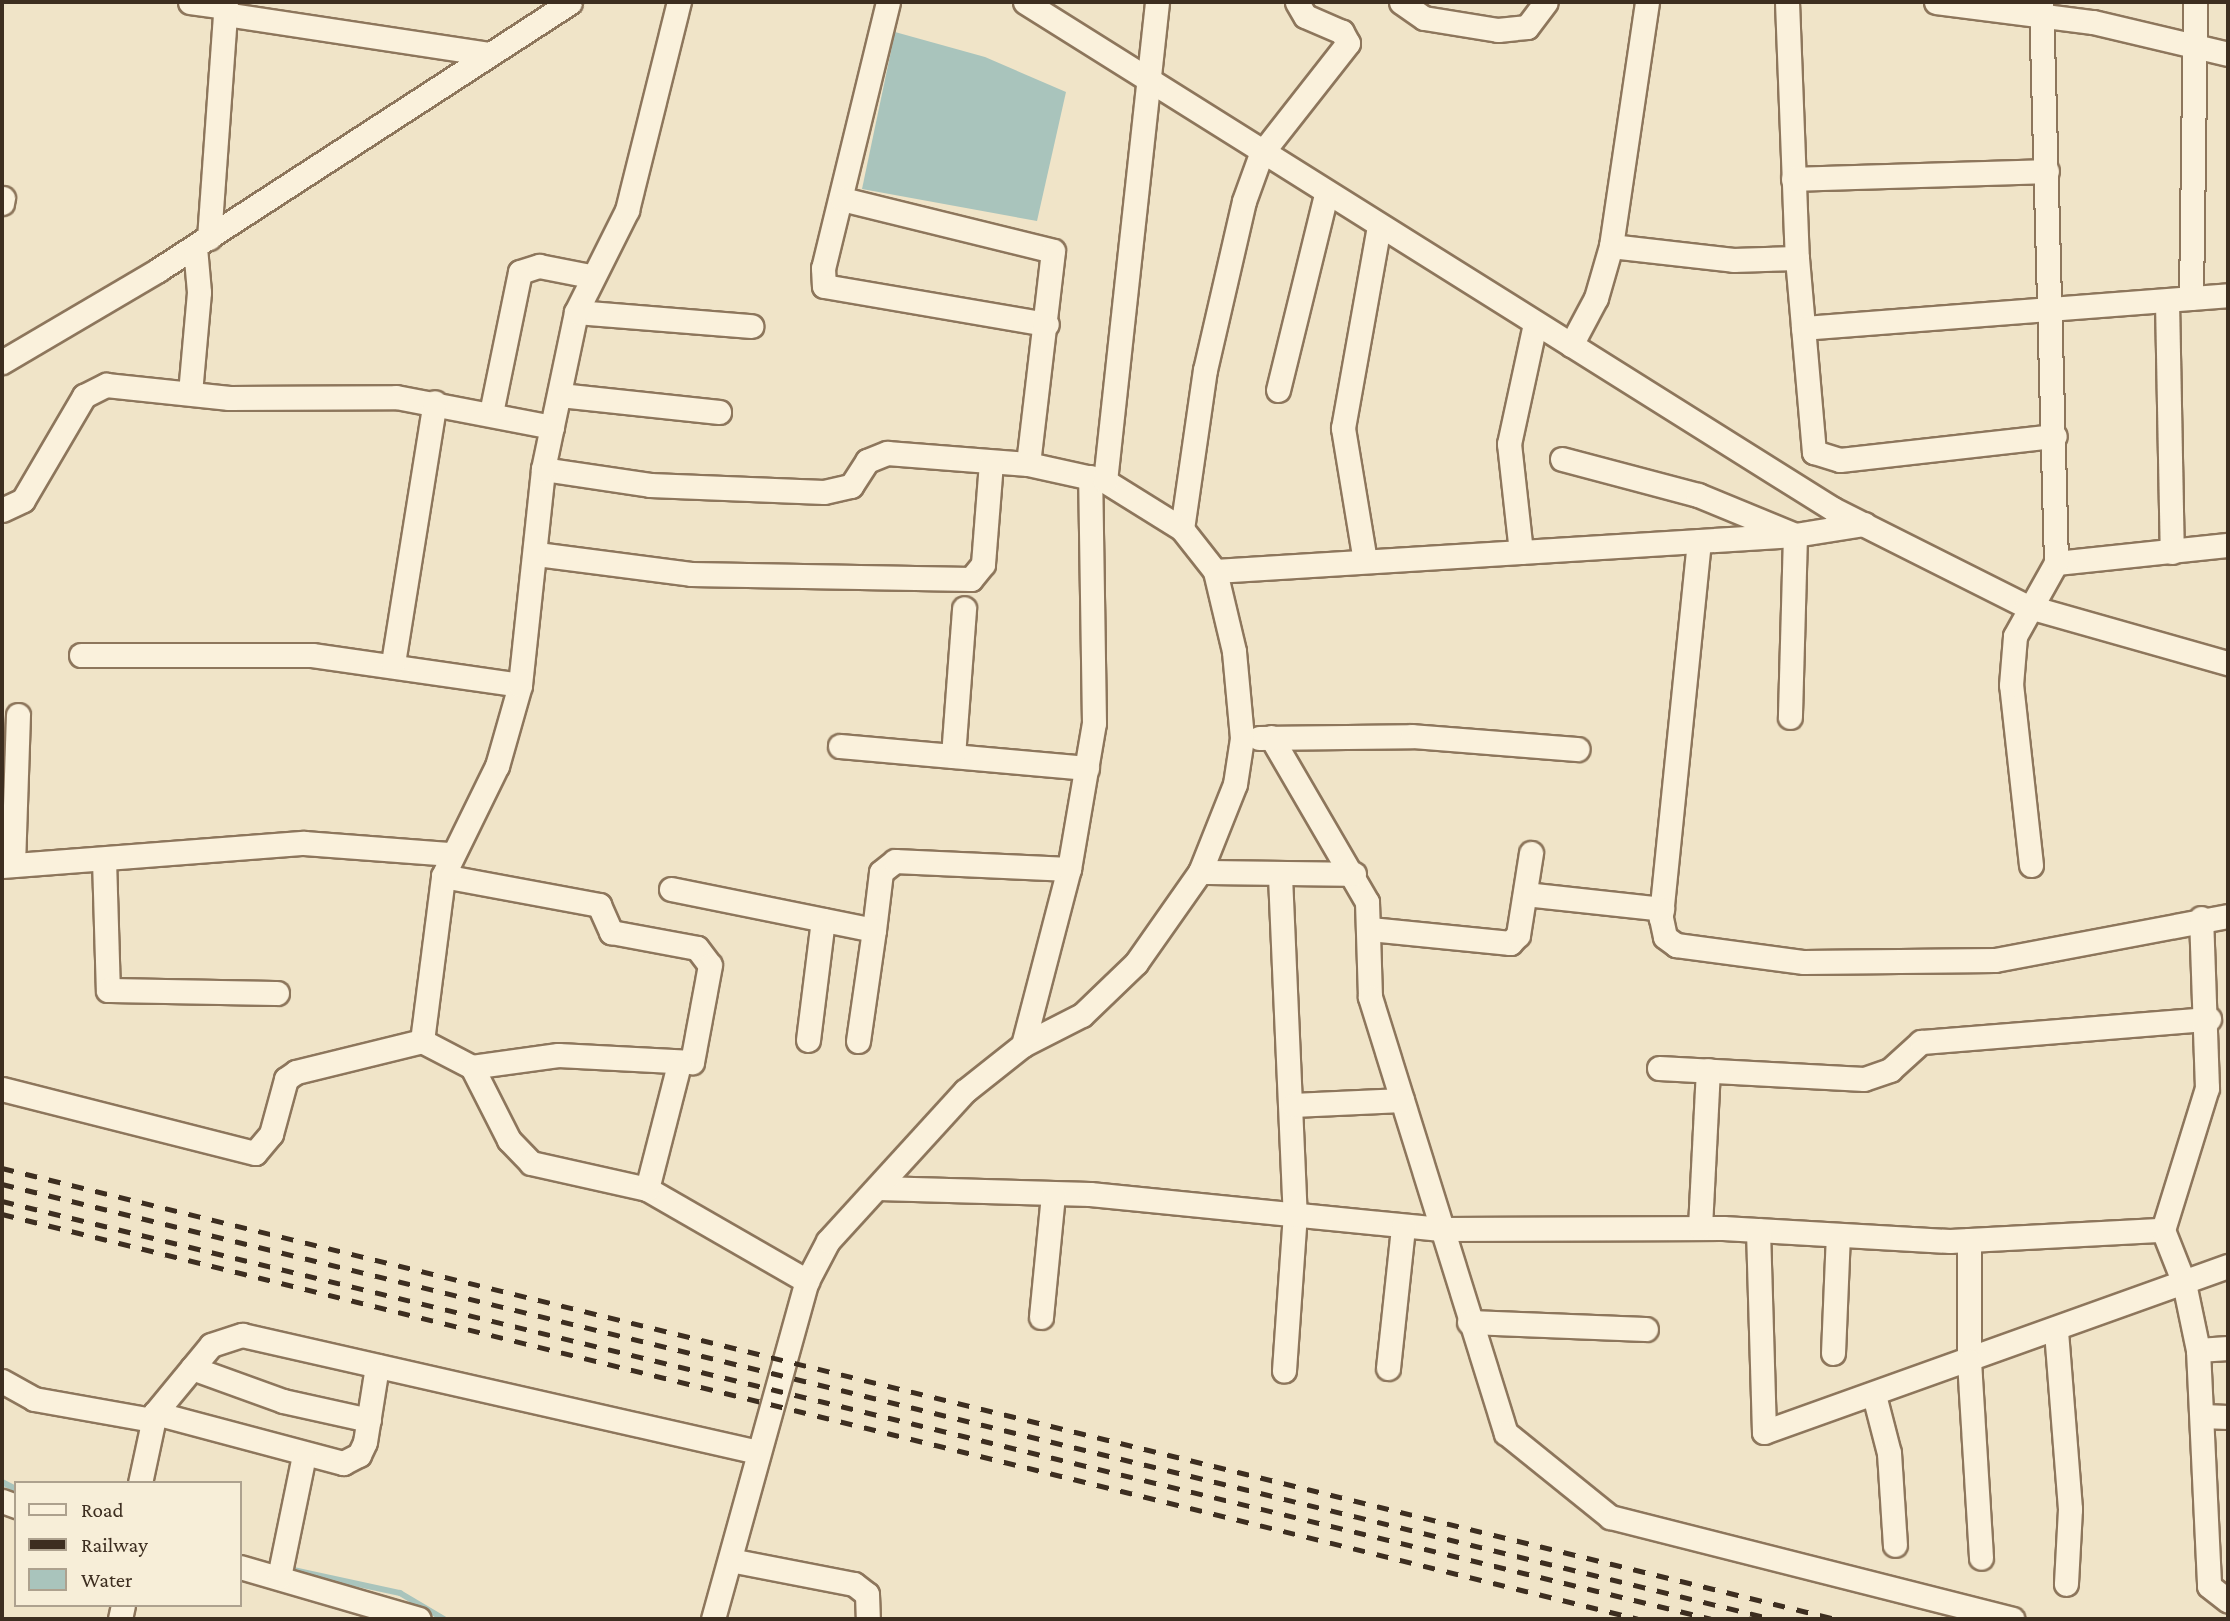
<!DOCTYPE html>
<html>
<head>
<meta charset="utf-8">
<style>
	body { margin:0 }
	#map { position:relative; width:2230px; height:1621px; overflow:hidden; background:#f0e4c8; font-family:"Crimson Pro",serif }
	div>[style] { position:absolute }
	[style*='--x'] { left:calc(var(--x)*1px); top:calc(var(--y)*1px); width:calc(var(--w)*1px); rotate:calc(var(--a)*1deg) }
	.water>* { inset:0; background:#a9c4bc }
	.stream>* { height:6px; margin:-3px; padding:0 3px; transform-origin:3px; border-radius:3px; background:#a9c4bc }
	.roads { filter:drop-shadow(2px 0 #8d765c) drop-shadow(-2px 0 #8d765c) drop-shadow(0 2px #8d765c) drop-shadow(0 -2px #8d765c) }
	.minor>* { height:23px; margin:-11.5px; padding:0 11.5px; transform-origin:11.5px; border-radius:11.5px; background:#faf1dc }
	.rail>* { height:5px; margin-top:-2.5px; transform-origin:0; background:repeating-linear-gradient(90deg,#3d2e20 0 12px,transparent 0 24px) }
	span { translate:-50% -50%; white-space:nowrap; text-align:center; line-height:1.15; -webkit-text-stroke:6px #f7eed8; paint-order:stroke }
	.frame { position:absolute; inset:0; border:4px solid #3d2e20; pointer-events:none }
	.legend { position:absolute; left:14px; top:1481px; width:228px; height:126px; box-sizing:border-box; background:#f7eed8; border:2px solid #ada18e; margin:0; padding:9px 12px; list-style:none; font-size:21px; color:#3d2e20 }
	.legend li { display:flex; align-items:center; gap:14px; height:35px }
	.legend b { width:35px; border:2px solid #ada18e }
</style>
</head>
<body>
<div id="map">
	<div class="water">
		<div style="clip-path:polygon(895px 32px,985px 57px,1066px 92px,1037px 221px,862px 189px)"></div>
	</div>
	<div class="stream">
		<div style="--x:2;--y:1482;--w:16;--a:27"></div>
		<div style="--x:284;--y:1568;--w:119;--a:12.2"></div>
		<div style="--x:400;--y:1593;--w:51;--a:30.6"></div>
	</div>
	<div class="roads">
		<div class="minor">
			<div style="--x:190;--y:2;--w:35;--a:8"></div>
			<div style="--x:888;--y:2;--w:274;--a:103.7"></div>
			<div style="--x:823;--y:268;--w:18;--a:87"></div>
			<div style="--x:824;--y:286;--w:226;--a:9.7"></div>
			<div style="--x:1025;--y:2;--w:954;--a:32.11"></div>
			<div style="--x:1833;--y:509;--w:216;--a:26.7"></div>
			<div style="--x:2026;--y:606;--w:210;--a:15.8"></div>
			<div style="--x:1401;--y:2;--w:28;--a:35"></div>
			<div style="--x:1424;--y:18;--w:75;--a:9.2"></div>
			<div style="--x:1498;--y:30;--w:29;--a:-6"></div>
			<div style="--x:1527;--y:27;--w:31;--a:-53"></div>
			<div style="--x:1787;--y:2;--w:256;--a:87.8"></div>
			<div style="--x:1797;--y:258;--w:195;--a:85"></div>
			<div style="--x:1814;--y:452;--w:27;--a:17"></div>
			<div style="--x:1840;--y:460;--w:216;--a:-6.4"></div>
			<div style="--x:1936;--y:2;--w:158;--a:7.3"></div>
			<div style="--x:2093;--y:22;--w:139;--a:13.3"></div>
			<div style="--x:225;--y:14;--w:268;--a:8.6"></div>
			<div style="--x:1793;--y:179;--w:254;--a:-1.8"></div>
			<div style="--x:842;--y:199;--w:217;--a:13.8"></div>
			<div style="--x:1053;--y:251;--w:214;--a:96.7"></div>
			<div style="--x:2;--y:203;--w:5;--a:-79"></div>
			<div style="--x:209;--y:238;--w:237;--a:-85.9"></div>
			<div style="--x:1611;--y:246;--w:123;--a:6.5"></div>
			<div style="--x:1733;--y:260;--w:64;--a:-1.8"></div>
			<div style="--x:2191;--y:298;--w:296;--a:-89.2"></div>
			<div style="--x:2167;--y:301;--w:251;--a:88.9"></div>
			<div style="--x:576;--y:312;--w:176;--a:4.6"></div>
			<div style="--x:1803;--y:328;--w:426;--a:-4.4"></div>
			<div style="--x:1571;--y:345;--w:53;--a:-62"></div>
			<div style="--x:1596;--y:298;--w:54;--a:-73.9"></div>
			<div style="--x:1611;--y:246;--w:247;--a:-81.6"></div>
			<div style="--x:2;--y:362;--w:181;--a:-30.5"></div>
			<div style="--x:158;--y:270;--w:491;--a:-33"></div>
			<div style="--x:1278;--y:390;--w:202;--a:-76.2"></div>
			<div style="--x:190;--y:393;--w:101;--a:-84.9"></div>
			<div style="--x:199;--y:292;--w:45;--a:-95.1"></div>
			<div style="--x:560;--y:395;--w:160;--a:6.1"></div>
			<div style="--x:491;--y:413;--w:144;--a:-78.4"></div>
			<div style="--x:520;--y:272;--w:20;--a:-18"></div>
			<div style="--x:539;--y:266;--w:52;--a:11.1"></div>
			<div style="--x:1562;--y:459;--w:141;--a:14.8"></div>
			<div style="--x:1698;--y:495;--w:105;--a:22.4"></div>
			<div style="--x:1795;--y:535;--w:182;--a:91.6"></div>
			<div style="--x:543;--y:469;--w:108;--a:8.5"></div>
			<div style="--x:650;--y:485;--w:174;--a:2.3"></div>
			<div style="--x:824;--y:492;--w:28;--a:-13"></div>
			<div style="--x:851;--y:486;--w:30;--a:-57"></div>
			<div style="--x:867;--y:461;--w:22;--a:-22"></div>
			<div style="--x:887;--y:453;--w:141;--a:4.5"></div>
			<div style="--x:1028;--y:464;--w:79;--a:12.4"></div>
			<div style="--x:2;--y:510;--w:23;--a:-25"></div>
			<div style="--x:23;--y:500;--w:121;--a:-59.6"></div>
			<div style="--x:84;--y:396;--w:25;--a:-27"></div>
			<div style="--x:106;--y:385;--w:124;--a:6"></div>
			<div style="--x:229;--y:398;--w:167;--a:-0.3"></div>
			<div style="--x:396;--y:397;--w:159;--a:10.9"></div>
			<div style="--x:1182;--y:529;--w:161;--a:-81.8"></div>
			<div style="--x:1205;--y:370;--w:173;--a:-77"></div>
			<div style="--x:1244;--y:201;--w:50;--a:-70.1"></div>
			<div style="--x:1261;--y:154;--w:141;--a:-51.9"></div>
			<div style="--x:1348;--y:43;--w:13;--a:-119"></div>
			<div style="--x:1342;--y:32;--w:40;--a:-156.6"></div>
			<div style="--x:1305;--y:16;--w:16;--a:-120"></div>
			<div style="--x:1699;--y:541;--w:379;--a:95.8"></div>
			<div style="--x:1661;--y:918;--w:19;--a:78"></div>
			<div style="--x:1665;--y:937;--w:14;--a:36"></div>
			<div style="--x:1676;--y:945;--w:129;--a:7.6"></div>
			<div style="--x:1804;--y:962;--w:191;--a:-0.6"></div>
			<div style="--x:1995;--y:960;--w:237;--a:-10.7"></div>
			<div style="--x:1521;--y:552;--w:109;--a:-96.3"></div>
			<div style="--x:1509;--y:444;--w:123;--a:-77.8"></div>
			<div style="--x:537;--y:554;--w:155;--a:7.4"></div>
			<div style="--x:691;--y:574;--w:280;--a:1"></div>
			<div style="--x:971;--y:579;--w:19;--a:-51"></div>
			<div style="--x:983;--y:564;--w:102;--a:-85.5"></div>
			<div style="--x:1365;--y:561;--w:135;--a:-99.4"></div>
			<div style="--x:1343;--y:428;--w:205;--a:-79.9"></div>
			<div style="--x:2056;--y:563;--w:173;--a:-6"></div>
			<div style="--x:1215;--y:571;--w:581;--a:-3.55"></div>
			<div style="--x:1795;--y:535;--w:70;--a:-9.1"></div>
			<div style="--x:81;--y:655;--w:231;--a:0"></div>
			<div style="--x:312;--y:655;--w:210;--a:8.2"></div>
			<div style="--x:393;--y:663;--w:264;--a:-80.9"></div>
			<div style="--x:1271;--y:737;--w:191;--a:59.8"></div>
			<div style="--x:1367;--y:902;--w:95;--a:88.2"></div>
			<div style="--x:1370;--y:997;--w:457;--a:72.7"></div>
			<div style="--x:1506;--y:1433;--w:134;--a:38.9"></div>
			<div style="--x:1610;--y:1517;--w:415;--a:14.2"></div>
			<div style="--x:1259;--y:738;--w:153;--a:-0.7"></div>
			<div style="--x:1412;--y:736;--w:166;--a:4.5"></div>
			<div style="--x:840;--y:746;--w:248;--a:5.1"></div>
			<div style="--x:953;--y:756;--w:148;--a:-85.7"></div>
			<div style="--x:104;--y:859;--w:131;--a:88.3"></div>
			<div style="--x:108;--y:990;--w:169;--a:1"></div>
			<div style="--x:13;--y:865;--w:150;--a:-88.1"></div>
			<div style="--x:2031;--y:865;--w:181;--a:-96.3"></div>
			<div style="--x:2011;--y:685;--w:49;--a:-85.3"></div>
			<div style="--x:2015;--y:636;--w:84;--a:-60.7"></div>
			<div style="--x:2056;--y:563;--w:561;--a:-91.53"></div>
			<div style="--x:2;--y:866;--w:303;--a:-4.4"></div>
			<div style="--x:304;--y:843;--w:148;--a:4.3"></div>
			<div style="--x:1200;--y:872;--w:154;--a:0.7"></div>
			<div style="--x:443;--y:876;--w:159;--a:10.5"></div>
			<div style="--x:599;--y:905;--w:30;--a:66"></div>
			<div style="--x:611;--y:932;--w:87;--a:10.5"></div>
			<div style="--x:697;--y:948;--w:21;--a:53"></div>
			<div style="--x:710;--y:965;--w:99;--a:100.5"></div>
			<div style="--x:692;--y:1062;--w:134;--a:-177"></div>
			<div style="--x:558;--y:1055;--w:87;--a:172.1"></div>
			<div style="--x:1280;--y:876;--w:337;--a:87.5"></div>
			<div style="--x:1295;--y:1213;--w:158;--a:94"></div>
			<div style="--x:671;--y:889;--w:207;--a:11.4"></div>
			<div style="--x:874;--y:930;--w:58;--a:-83.1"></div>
			<div style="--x:881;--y:872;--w:18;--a:-38"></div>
			<div style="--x:895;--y:861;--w:174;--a:2.6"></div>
			<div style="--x:1525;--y:894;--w:138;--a:6.2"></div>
			<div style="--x:1370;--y:929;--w:141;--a:5.7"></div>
			<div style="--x:1510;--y:943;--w:11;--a:-45"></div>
			<div style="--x:1518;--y:935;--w:83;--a:-81"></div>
			<div style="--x:808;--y:1040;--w:121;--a:-82.9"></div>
			<div style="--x:422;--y:1041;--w:166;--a:-82.7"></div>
			<div style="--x:443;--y:876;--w:123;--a:-63.9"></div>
			<div style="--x:497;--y:766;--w:84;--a:-74.1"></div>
			<div style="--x:520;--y:685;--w:217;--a:-83.9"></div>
			<div style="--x:543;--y:469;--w:160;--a:-78.1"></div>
			<div style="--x:576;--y:312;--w:114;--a:-63.4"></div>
			<div style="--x:627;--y:210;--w:214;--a:-76"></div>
			<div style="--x:858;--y:1041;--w:112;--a:-81.8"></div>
			<div style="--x:1023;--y:1045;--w:182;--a:-75.4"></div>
			<div style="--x:1069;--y:869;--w:148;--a:-80.3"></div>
			<div style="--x:1094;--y:723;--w:246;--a:-90.9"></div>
			<div style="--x:1659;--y:1068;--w:205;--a:3.1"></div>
			<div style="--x:1864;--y:1079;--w:28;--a:-19"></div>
			<div style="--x:1890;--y:1070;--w:42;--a:-42.1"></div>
			<div style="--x:1921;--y:1042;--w:289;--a:-4.6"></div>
			<div style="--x:2;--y:1089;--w:261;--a:14.2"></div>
			<div style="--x:255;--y:1153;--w:25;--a:-50"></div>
			<div style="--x:271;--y:1134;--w:57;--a:-74.7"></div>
			<div style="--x:286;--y:1079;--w:12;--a:-35"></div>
			<div style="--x:296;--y:1072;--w:130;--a:-13.8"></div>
			<div style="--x:422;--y:1041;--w:56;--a:27.5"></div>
			<div style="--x:472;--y:1067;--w:82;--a:63.1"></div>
			<div style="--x:509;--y:1140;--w:32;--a:46"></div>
			<div style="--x:531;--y:1163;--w:119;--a:12.6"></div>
			<div style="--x:647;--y:1189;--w:185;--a:29.9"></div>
			<div style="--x:1293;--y:1105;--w:109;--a:-2.6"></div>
			<div style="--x:878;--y:1188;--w:212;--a:1.6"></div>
			<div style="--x:1090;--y:1194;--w:355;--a:5.7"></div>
			<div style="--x:1443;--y:1229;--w:280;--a:-0.2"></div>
			<div style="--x:1723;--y:1228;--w:227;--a:3.3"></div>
			<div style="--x:1950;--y:1241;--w:213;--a:-3"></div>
			<div style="--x:2163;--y:1230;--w:57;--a:68.4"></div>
			<div style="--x:2184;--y:1283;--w:68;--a:78.2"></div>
			<div style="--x:2198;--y:1350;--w:236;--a:87.3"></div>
			<div style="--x:2209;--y:1586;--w:24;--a:38"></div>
			<div style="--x:647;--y:1189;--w:129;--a:-75.6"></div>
			<div style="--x:1700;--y:1227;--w:157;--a:-87.1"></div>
			<div style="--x:1758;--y:1230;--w:202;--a:88.3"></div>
			<div style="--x:1764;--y:1432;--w:493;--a:-19.7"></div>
			<div style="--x:2163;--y:1230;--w:149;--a:-72.8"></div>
			<div style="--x:2207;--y:1088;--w:170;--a:-92"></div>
			<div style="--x:1969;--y:1240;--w:121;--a:90"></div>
			<div style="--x:1969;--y:1361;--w:197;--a:86.5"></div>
			<div style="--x:1041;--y:1317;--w:124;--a:-84.4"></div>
			<div style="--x:1469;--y:1322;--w:177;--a:2.3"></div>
			<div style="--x:2056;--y:1331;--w:179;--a:85.5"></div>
			<div style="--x:2070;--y:1509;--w:75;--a:93.1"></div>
			<div style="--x:2198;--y:1350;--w:30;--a:-4"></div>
			<div style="--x:1833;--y:1353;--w:118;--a:-87.6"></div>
			<div style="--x:192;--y:1368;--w:97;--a:19.9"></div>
			<div style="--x:283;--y:1401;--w:88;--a:12.5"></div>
			<div style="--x:1388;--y:1368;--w:142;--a:-83.9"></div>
			<div style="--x:2;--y:1381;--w:37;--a:29"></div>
			<div style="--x:34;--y:1399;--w:120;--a:10.1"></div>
			<div style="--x:1874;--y:1395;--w:60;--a:75.5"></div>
			<div style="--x:1889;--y:1453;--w:92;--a:86.3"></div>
			<div style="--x:155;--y:1413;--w:195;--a:14.9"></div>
			<div style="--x:343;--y:1463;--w:18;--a:-27"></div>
			<div style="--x:359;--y:1455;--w:14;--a:-65"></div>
			<div style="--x:365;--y:1442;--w:77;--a:-81"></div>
			<div style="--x:2202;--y:1416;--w:26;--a:2"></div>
			<div style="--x:140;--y:1483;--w:72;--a:-77.9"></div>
			<div style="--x:155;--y:1413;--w:88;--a:-50.5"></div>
			<div style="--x:211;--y:1345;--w:33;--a:-18"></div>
			<div style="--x:242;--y:1335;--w:529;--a:12.78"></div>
			<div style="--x:2;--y:1501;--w:15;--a:20"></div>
			<div style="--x:730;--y:1560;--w:126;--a:11"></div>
			<div style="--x:854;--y:1584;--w:16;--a:38"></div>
			<div style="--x:867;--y:1594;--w:25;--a:88"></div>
			<div style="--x:240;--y:1567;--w:186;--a:16.2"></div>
			<div style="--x:279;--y:1577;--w:125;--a:-78.4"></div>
			<div style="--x:120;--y:1619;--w:14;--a:-78"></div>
			<div style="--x:713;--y:1619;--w:351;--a:-74.5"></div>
			<div style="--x:807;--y:1281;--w:45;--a:-62.3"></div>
			<div style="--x:828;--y:1241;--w:203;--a:-47.6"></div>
			<div style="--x:965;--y:1091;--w:74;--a:-38.4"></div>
			<div style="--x:1023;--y:1045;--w:66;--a:-27"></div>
			<div style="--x:1082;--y:1015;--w:75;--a:-43.9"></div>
			<div style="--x:1136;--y:963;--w:111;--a:-54.9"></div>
			<div style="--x:1200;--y:872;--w:95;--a:-68.3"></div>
			<div style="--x:1235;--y:784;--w:47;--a:-81.3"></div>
			<div style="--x:1242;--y:738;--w:87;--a:-95.3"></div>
			<div style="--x:1234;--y:651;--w:82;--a:-103.4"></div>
			<div style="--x:1215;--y:571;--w:53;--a:-128.2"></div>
			<div style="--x:1182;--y:529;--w:91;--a:-148.1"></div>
			<div style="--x:1105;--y:481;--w:482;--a:-83.8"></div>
		</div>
	</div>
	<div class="rail">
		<div style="--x:2;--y:1168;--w:1889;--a:13.82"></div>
		<div style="--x:2;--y:1184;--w:1824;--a:13.8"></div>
		<div style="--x:2;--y:1201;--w:1759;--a:13.74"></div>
		<div style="--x:2;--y:1214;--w:1685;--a:13.9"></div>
	</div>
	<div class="frame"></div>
	<ul class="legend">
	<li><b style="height:9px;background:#faf1dc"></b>Road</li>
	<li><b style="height:9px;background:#3d2e20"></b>Railway</li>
	<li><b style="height:19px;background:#a9c4bc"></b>Water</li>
	</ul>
</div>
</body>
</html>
